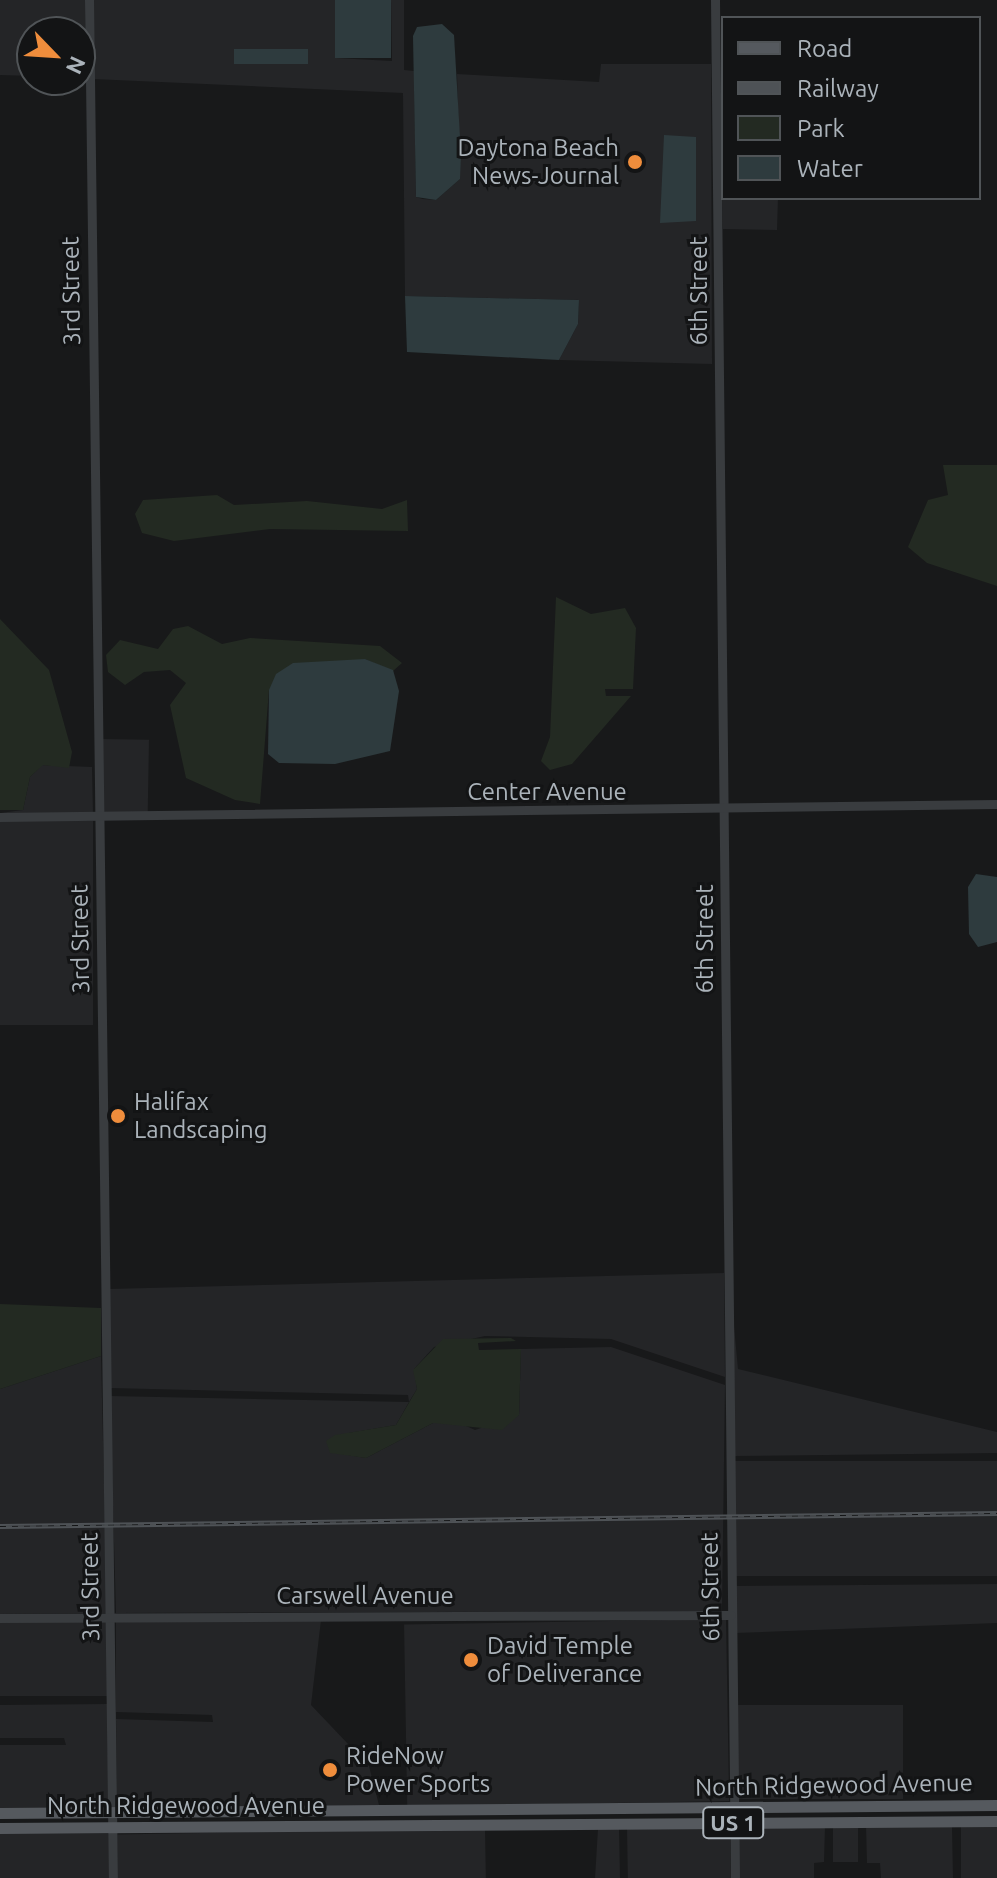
<!DOCTYPE html>
<html>
<head>
<meta charset="utf-8">
<style>
	body { margin:0 }
	#map { position:relative; width:997px; height:1878px; overflow:hidden; background:#18191a; font-family:Ubuntu,sans-serif }
	div>[style] { position:absolute }
	[style*='--x'] { left:calc(var(--x)*1px); top:calc(var(--y)*1px); width:calc(var(--w)*1px); rotate:calc(var(--a)*1deg) }
	.built>* { inset:0; background:#242527; transform-origin:0 0 }
	.green>* { inset:0; background:#232a22 }
	.water>* { inset:0; background:#2e3b3e; transform-origin:0 0 }
	.minor>* { height:9px; margin:-4.5px; padding:0 4.5px; transform-origin:4.5px; border-radius:4.5px; background:#393c3f }
	.major>* { height:11px; margin:-5.5px; padding:0 5.5px; transform-origin:5.5px; border-radius:5.5px; background:#55595e }
	.rail>* { height:5px; margin-top:-2.5px; transform-origin:0; background:repeating-linear-gradient(90deg,#131415 0 6px,#4e5256 0 12px); box-sizing:border-box; border-block:2px solid #4e5256 }
	.dots>* { width:22px; height:22px; translate:-50% -50%; box-sizing:border-box; border:4px solid #131415; border-radius:50% }
	span { translate:-50% -50%; white-space:nowrap; text-align:center; line-height:1.15; -webkit-text-stroke:6px #131415; paint-order:stroke }
	.shield-label span { padding:2px 6px; background:#131415; border:2px solid; border-radius:6px; -webkit-text-stroke-width:0 }
	.shield-label { font-size:22px; color:#abb3ba; font-weight:700 }
	.poi-label { font-size:24px; color:#abb3ba }
	.right { translate:-100% -50%; text-align:right }
	.left { translate:0 -50%; text-align:left }
	.street-label { font-size:24px; color:#abb3ba }
	.legend { position:absolute; left:721px; top:16px; width:260px; height:184px; box-sizing:border-box; background:#131415; border:2px solid #505457; margin:0; padding:10px 14px; list-style:none; font-size:24px; color:#abb3ba }
	.legend li { display:flex; align-items:center; gap:16px; height:40px }
	.legend b { width:40px; border:2px solid #505457 }
	.north { position:absolute; left:16px; top:16px; width:80px; height:80px; box-sizing:border-box; background:#131415; border:2px solid #505457; border-radius:50%; rotate:115deg; font-size:22px; font-weight:700; line-height:32px; text-align:center; color:#abb3ba }
	.north::after { content:''; display:block; margin:auto; width:28px; height:36px; background:#ef8d3c; clip-path:polygon(50% 0,100% 100%,50% 72%,0 100%) }
</style>
</head>
<body>
<div id="map">
	<div class="built">
		<div style="clip-path:polygon(0 0,85px 0,85px 79px,80px 32px,32px 32px,32px 76px,0 75px)"></div>
		<div style="clip-path:polygon(93px 0,335px 0,336px 58px,392px 61px,391px 0,404px 0,404px 70px,414px 71px,416px 197px,423px 199px,436px 200px,460px 179px,457px 74px,599px 82px,601px 64px,711px 64px,712px 364px,559px 360px,578px 324px,579px 300px,405px 296px,403px 93px,93px 79px)"></div>
		<div style="clip-path:polygon(720px 128px,723px 198px,778px 198px,777px 230px,723px 229px)"></div>
		<div style="left:100px;top:739px;width:49px;height:74px;rotate:1deg"></div>
		<div style="clip-path:polygon(42px 765px,92px 767px,93px 813px,0 813px,23px 810px,30px 777px)"></div>
		<div style="left:0;top:821px;width:93px;height:204px"></div>
		<div style="clip-path:polygon(724px 1273px,725px 1377px,611px 1339px,485px 1336px,434px 1347px,414px 1369px,417px 1389px,409px 1402px,408px 1395px,110px 1388px,109px 1289px)"></div>
		<div style="clip-path:polygon(734px 1326px,738px 1369px,997px 1432px,997px 1453px,733px 1456px)"></div>
		<div style="clip-path:polygon(611px 1347px,725px 1385px,722px 1611px,116px 1613px,110px 1396px,409px 1402px,396px 1425px,349px 1433px,330px 1452px,366px 1458px,433px 1423px,453px 1420px,475px 1430px,519px 1415px,521px 1349px)"></div>
		<div style="clip-path:polygon(101px 1356px,107px 1613px,0 1614px,0 1389px)"></div>
		<div style="left:997px;top:1461px;width:115px;height:264px;rotate:90deg"></div>
		<div style="clip-path:polygon(997px 1584px,997px 1623px,735px 1633px,734px 1586px)"></div>
		<div style="left:726px;top:1619px;width:182px;height:322px;rotate:89deg"></div>
		<div style="clip-path:polygon(321px 1620px,311px 1705px,369px 1766px,379px 1805px,117px 1808px,116px 1719px,213px 1722px,212px 1715px,116px 1712px,116px 1621px)"></div>
		<div style="left:107px;top:1621px;width:75px;height:107px;rotate:90deg"></div>
		<div style="clip-path:polygon(107px 1704px,109px 1808px,0 1809px,0 1745px,66px 1745px,64px 1738px,0 1738px,0 1705px)"></div>
		<div style="left:903px;top:1705px;width:94px;height:166px;rotate:90deg"></div>
		<div style="clip-path:polygon(825px 1826px,824px 1862px,814px 1863px,814px 1878px,739px 1878px,739px 1827px)"></div>
		<div style="left:833px;top:1826px;width:25px;height:36px"></div>
		<div style="clip-path:polygon(866px 1826px,952px 1826px,953px 1878px,881px 1878px,880px 1863px,867px 1863px)"></div>
		<div style="left:961px;top:1826px;width:36px;height:52px"></div>
		<div style="left:730px;top:1827px;width:51px;height:103px;rotate:89deg"></div>
		<div style="left:485px;top:1828px;width:50px;height:368px;rotate:89deg"></div>
		<div style="clip-path:polygon(619px 1828px,620px 1878px,595px 1878px,598px 1829px)"></div>
		<div style="left:109px;top:1834px;width:44px;height:109px;rotate:90deg"></div>
	</div>
	<div class="green">
		<div style="clip-path:polygon(943px 465px,997px 465px,997px 586px,927px 563px,908px 547px,928px 500px,948px 495px)"></div>
		<div style="clip-path:polygon(217px 495px,234px 505px,307px 501px,382px 509px,407px 500px,408px 531px,270px 529px,174px 541px,142px 533px,135px 514px,143px 500px)"></div>
		<div style="clip-path:polygon(556px 597px,591px 614px,625px 608px,636px 628px,633px 689px,605px 689px,606px 696px,631px 696px,572px 764px,550px 770px,541px 761px,550px 737px)"></div>
		<div style="clip-path:polygon(0 619px,49px 670px,72px 752px,69px 768px,43px 765px,30px 777px,23px 810px,0 810px)"></div>
		<div style="clip-path:polygon(188px 626px,222px 644px,250px 638px,380px 646px,402px 663px,393px 671px,365px 659px,269px 690px,260px 804px,235px 800px,186px 778px,170px 705px,186px 683px,170px 670px,144px 672px,125px 685px,108px 672px,106px 655px,120px 640px,158px 649px,173px 629px)"></div>
		<div style="clip-path:polygon(0 1304px,101px 1308px,101px 1356px,0 1389px)"></div>
		<div style="clip-path:polygon(511px 1338px,516px 1341px,478px 1343px,479px 1350px,521px 1349px,519px 1415px,502px 1430px,433px 1423px,366px 1458px,330px 1453px,326px 1441px,335px 1435px,396px 1425px,417px 1389px,413px 1370px,443px 1339px)"></div>
	</div>
	<div class="water">
		<div style="left:335px;top:0;width:56px;height:58px"></div>
		<div style="clip-path:polygon(442px 24px,454px 35px,461px 154px,460px 179px,436px 200px,416px 197px,413px 36px,417px 27px)"></div>
		<div style="left:234px;top:49px;width:74px;height:15px"></div>
		<div style="clip-path:polygon(664px 135px,696px 137px,696px 221px,660px 223px)"></div>
		<div style="clip-path:polygon(405px 296px,579px 300px,578px 324px,559px 360px,407px 352px)"></div>
		<div style="clip-path:polygon(365px 659px,393px 670px,399px 691px,390px 751px,335px 764px,279px 763px,268px 754px,269px 690px,276px 674px,293px 663px)"></div>
		<div style="clip-path:polygon(976px 874px,997px 877px,997px 942px,978px 947px,969px 934px,968px 887px)"></div>
	</div>
	<div class="minor">
		<div style="--x:89;--y:0;--w:1878;--a:89.27"></div>
		<div style="--x:715;--y:0;--w:1878;--a:89.39"></div>
		<div style="--x:0;--y:817;--w:997;--a:-0.75"></div>
		<div style="--x:0;--y:1618;--w:731;--a:-0.24"></div>
	</div>
	<div class="major">
		<div style="--x:0;--y:1813;--w:997;--a:-0.46"></div>
		<div style="--x:0;--y:1828;--w:997;--a:-0.4"></div>
	</div>
	<div class="rail">
		<div style="--x:0;--y:1526;--w:997;--a:-0.75"></div>
	</div>
	<div class="dots">
		<div style="left:635px;top:162px;background:#ef8d3c"></div>
		<div style="left:118px;top:1116px;background:#ef8d3c"></div>
		<div style="left:471px;top:1660px;background:#ef8d3c"></div>
		<div style="left:330px;top:1770px;background:#ef8d3c"></div>
	</div>
	<div class="shield-label">
		<span style="left:733px;top:1823px">US 1</span>
	</div>
	<div class="poi-label">
		<span class="right" style="left:619px;top:162px">Daytona Beach<br>News-Journal</span>
		<span class="left" style="left:134px;top:1116px">Halifax<br>Landscaping</span>
		<span class="left" style="left:487px;top:1660px">David Temple<br>of Deliverance</span>
		<span class="left" style="left:346px;top:1770px">RideNow<br>Power Sports</span>
	</div>
	<div class="street-label">
		<span style="left:71px;top:291px;rotate:-91deg">3rd Street</span>
		<span style="left:699px;top:291px;rotate:-90deg">6th Street</span>
		<span style="left:547px;top:792px">Center Avenue</span>
		<span style="left:80px;top:939px;rotate:-91deg">3rd Street</span>
		<span style="left:705px;top:939px;rotate:-90deg">6th Street</span>
		<span style="left:90px;top:1587px;rotate:-91deg">3rd Street</span>
		<span style="left:710px;top:1587px;rotate:-91deg">6th Street</span>
		<span style="left:365px;top:1596px">Carswell Avenue</span>
		<span style="left:834px;top:1785px;rotate:-1deg">North Ridgewood Avenue</span>
		<span style="left:186px;top:1806px">North Ridgewood Avenue</span>
	</div>
	<ul class="legend">
	<li><b style="height:10px;background:#55595e"></b>Road</li>
	<li><b style="height:10px;background:#4e5256"></b>Railway</li>
	<li><b style="height:22px;background:#232a22"></b>Park</li>
	<li><b style="height:22px;background:#2e3b3e"></b>Water</li>
	</ul>
	<div class="north">N</div>
</div>
</body>
</html>
